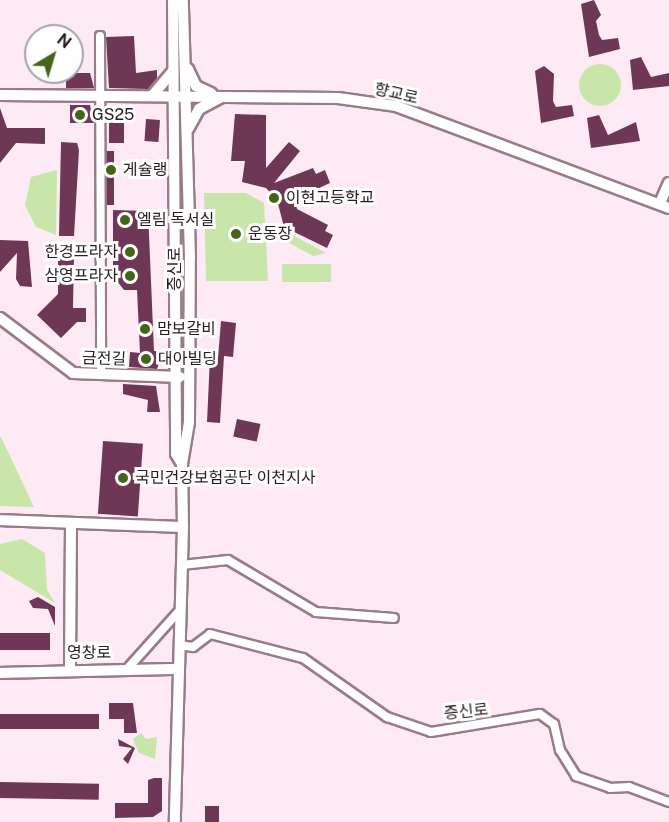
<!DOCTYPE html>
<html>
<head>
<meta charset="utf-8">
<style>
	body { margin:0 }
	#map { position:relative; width:669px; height:822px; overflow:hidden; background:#feeaf4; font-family:"Public Sans","Noto Sans KR",sans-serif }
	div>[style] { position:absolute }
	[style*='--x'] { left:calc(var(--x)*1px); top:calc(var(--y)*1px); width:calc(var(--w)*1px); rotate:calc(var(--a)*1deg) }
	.green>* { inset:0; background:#c8e6a9; transform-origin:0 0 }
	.round { border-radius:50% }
	.building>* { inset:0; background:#6e3756; transform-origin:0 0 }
	.roads { filter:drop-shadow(2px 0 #987c8a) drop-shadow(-2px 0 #987c8a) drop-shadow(0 2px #987c8a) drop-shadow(0 -2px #987c8a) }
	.street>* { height:8px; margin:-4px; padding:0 4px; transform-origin:4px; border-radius:4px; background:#fff }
	.secondary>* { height:10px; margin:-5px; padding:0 5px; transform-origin:5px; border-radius:5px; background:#fff }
	.dots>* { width:16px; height:16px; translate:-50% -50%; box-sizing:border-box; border:3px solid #fefefe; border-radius:50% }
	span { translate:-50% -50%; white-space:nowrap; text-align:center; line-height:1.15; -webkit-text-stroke:6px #fefefe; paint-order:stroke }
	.street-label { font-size:16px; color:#271c21 }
	.poi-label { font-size:16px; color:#271c21 }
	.left { translate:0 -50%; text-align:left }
	.right { translate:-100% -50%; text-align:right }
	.north { position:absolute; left:24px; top:24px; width:60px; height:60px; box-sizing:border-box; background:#fefefe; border:2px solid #a8a4a6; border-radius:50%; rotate:38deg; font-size:16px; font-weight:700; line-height:24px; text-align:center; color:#271c21 }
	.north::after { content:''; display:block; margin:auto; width:21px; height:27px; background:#456418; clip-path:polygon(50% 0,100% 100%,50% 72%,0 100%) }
</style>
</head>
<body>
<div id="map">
	<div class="green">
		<div class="round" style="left:579px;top:64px;width:42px;height:42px"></div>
		<div style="clip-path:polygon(57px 170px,56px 235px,36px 227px,25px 205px,31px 177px)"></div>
		<div style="clip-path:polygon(204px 193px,246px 193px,264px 203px,268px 281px,206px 281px)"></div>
		<div style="clip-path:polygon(289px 233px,326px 253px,313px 256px,284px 240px)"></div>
		<div style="left:282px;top:264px;width:49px;height:18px"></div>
		<div style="clip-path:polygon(0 437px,1px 437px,34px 507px,0 506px)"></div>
		<div style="clip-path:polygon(22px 539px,45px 553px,47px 590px,55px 603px,0 570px,0 544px)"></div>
		<div style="clip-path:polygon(141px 733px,146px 739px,157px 737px,155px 759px,139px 753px,133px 739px)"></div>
	</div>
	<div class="building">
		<div style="clip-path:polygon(594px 0,601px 15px,596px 21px,599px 35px,602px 40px,618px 38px,620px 49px,589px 57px,581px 4px)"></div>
		<div style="clip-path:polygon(134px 36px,136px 73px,157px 70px,157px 78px,148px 89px,109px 88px,106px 37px)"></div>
		<div style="clip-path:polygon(641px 57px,651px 77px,669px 73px,669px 86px,633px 90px,630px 60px)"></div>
		<div style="clip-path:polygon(544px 66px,554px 74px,553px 101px,556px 107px,572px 105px,574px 116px,541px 123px,535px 71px)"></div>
		<div style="clip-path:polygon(66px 73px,90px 73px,94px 88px,66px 88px)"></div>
		<div style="clip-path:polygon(70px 105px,90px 105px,94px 123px,70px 123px)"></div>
		<div style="clip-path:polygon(0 108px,7px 128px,45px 128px,45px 144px,16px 143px,0 163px)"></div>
		<div style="clip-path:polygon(124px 109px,124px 143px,109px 143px,109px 115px)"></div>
		<div style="clip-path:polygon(235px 114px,266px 115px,266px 168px,289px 142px,300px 151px,274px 183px,313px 168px,316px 174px,325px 170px,330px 183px,295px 199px,297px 209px,328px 225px,325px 231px,333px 235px,327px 248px,284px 227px,277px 200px,266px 188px,242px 182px,245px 161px,231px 161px)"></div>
		<div style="clip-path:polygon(599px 115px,608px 135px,636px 122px,640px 141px,591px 148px,587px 118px)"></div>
		<div style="left:146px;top:119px;width:14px;height:22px;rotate:4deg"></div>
		<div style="clip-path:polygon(61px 142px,77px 143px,79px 150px,74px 236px,59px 236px)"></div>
		<div style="left:106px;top:151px;width:8px;height:54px"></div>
		<div style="clip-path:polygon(113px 210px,148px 211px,154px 351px,163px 351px,157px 369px,129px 367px,130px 352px,140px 353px,137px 290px,124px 290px,113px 276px)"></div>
		<div style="clip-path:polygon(0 240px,28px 241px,32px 287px,20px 286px,16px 279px,17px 253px,0 272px)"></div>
		<div style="clip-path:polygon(58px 254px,74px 254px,73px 308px,86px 308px,86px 322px,77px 322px,61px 338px,37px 315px,58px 294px)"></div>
		<div style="clip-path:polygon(221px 321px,236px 323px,233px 357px,224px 356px,220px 423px,207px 422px,210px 357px,218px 358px)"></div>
		<div style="clip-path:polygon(123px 384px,156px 386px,160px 412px,147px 412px,148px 400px,123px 394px)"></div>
		<div style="left:237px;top:419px;width:24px;height:18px;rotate:12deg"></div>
		<div style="left:103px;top:441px;width:40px;height:73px;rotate:4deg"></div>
		<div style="clip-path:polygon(38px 597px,55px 607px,55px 626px,48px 609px,33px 608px,29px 601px)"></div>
		<div style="left:0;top:633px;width:50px;height:17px"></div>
		<div style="clip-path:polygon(109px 703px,133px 703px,137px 733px,124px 733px,124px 719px,109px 719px)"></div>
		<div style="left:99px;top:714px;width:15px;height:99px;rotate:90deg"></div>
		<div style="clip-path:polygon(118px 739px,135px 748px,128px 764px,123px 759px,132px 748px,119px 746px)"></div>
		<div style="clip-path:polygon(154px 778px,162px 778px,162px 811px,153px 817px,115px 818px,115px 803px,148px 803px,148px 780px)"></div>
		<div style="left:0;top:782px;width:99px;height:16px;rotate:1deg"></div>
		<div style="left:205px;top:806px;width:14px;height:16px"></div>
	</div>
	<div class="roads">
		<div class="street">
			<div style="--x:100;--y:36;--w:338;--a:89.8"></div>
			<div style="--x:182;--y:565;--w:46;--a:-6.2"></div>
			<div style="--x:228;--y:560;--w:102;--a:30.6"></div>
			<div style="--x:316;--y:612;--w:78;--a:4.4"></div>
			<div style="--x:179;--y:645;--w:14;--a:8"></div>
			<div style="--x:193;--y:647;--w:21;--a:-37"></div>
			<div style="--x:210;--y:634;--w:96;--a:14.5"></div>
			<div style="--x:303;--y:658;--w:103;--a:35.1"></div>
			<div style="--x:387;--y:717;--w:46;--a:18.8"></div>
			<div style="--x:431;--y:732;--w:110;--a:-9.4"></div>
			<div style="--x:540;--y:714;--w:17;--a:36"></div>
			<div style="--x:554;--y:724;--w:27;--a:77"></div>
			<div style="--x:560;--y:750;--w:31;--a:58"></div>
			<div style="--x:576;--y:776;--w:36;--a:19"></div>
			<div style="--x:610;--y:788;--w:19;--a:-3"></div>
			<div style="--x:629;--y:787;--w:43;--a:20.6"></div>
			<div style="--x:128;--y:668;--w:79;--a:-48.1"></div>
		</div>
		<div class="secondary">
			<div style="--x:173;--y:0;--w:454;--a:89.6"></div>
			<div style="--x:176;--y:454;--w:12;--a:59"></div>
			<div style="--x:182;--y:464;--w:63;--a:89.1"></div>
			<div style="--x:183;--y:527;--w:295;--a:91.6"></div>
			<div style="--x:188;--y:69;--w:19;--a:65"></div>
			<div style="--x:196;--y:86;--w:17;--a:25"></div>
			<div style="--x:0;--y:95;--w:338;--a:0.5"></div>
			<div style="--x:338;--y:98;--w:59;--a:7.9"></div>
			<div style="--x:396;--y:106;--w:291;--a:20.5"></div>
			<div style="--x:152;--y:96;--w:33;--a:-50"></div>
			<div style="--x:188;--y:129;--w:23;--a:-61"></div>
			<div style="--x:199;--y:109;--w:24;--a:-28"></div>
			<div style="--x:660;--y:203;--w:22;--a:-66"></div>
			<div style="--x:0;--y:318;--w:91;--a:37"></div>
			<div style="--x:73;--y:373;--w:107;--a:2.1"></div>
			<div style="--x:182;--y:464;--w:43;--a:-80.5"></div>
			<div style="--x:189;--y:422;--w:164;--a:-89.7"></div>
			<div style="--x:190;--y:258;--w:258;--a:-91.6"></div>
			<div style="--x:0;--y:520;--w:183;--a:2.2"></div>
			<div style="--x:70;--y:668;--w:143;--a:-89.6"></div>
			<div style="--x:0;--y:673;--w:178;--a:-1.3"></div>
		</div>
	</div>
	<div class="dots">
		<div style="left:80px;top:115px;background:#456418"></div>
		<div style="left:111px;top:170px;background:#456418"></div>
		<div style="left:274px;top:198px;background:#456418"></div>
		<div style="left:125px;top:220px;background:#456418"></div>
		<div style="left:236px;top:234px;background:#456418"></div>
		<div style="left:130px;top:252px;background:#456418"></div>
		<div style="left:130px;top:276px;background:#456418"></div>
		<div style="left:145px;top:329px;background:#456418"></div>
		<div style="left:146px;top:359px;background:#456418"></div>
		<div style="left:123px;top:478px;background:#456418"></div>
	</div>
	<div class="street-label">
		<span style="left:396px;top:94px;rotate:13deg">향교로</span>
		<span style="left:175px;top:269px;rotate:-90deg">증신로</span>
		<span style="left:104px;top:359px;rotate:2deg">금전길</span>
		<span style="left:89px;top:653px">영창로</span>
		<span style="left:466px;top:712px;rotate:-6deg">증신로</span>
	</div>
	<div class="poi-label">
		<span class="left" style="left:92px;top:115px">GS25</span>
		<span class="left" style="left:123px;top:170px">게슐랭</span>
		<span class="left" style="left:286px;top:198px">이현고등학교</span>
		<span class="left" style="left:137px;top:220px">엘림 독서실</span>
		<span class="left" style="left:248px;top:234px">운동장</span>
		<span class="right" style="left:118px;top:252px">한경프라자</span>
		<span class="right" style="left:118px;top:276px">삼영프라자</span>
		<span class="left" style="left:157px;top:329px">맘보갈비</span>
		<span class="left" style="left:158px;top:359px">대아빌딩</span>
		<span class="left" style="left:135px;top:478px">국민건강보험공단 이천지사</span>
	</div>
	<div class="north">N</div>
</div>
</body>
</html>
